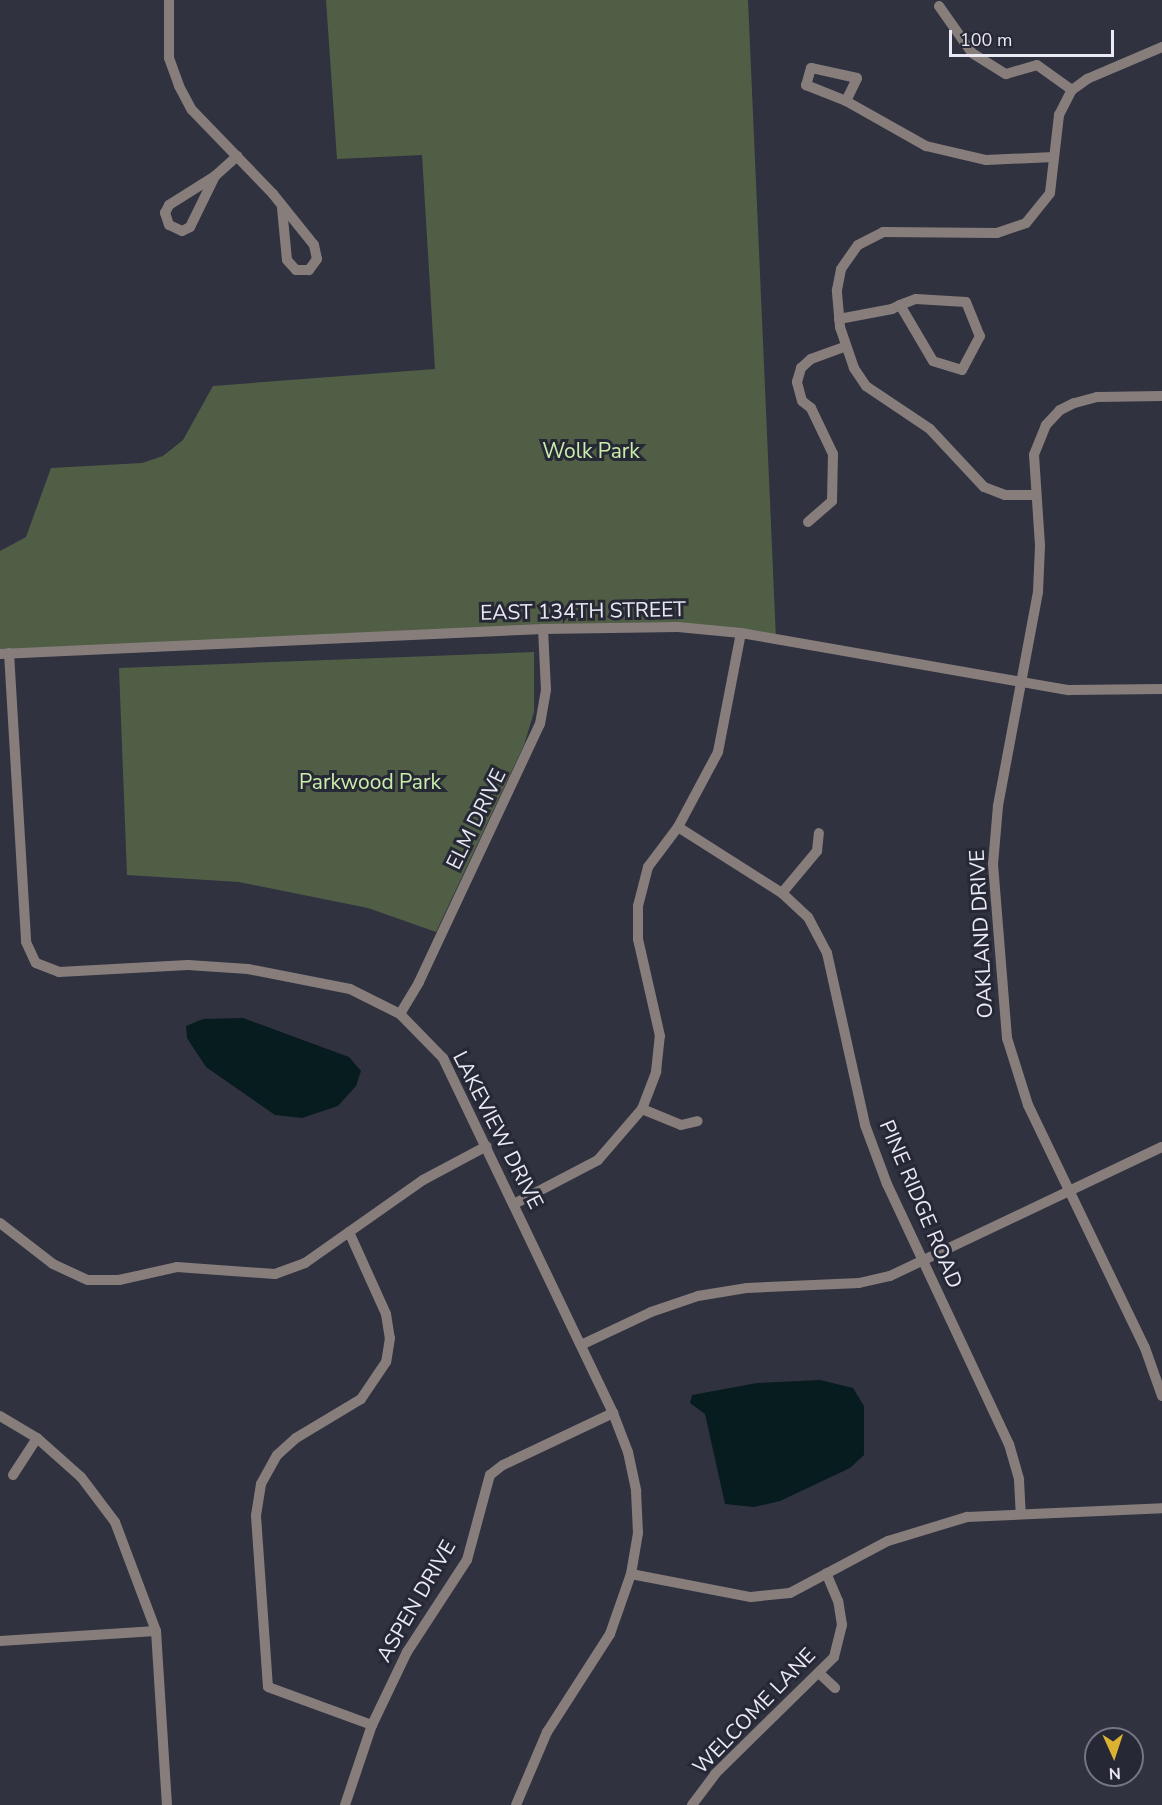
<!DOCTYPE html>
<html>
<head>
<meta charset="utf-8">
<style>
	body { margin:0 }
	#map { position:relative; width:1162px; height:1805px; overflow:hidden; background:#313240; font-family:"Nunito Sans",sans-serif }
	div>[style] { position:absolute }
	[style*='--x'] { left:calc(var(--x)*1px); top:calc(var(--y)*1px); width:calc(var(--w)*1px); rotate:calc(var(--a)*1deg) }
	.green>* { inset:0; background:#515e46 }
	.water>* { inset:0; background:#071c1e }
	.minor>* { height:10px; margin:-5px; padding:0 5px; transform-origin:5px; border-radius:5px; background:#877e7c }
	span { translate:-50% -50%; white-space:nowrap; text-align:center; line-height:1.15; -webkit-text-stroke:6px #272836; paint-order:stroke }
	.park-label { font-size:21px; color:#caeda9 }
	.street-label { font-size:21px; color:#e9eaf3 }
	.north { position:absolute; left:1084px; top:1727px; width:60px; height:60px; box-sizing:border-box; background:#272836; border:2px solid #757682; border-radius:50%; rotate:177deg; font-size:16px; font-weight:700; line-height:24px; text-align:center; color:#e9eaf3 }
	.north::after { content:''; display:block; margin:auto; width:21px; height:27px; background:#dcb233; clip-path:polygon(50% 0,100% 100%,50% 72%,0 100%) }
	.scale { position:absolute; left:949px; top:30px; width:165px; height:27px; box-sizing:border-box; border:3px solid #e9eaf3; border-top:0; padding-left:8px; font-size:18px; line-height:21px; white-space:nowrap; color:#e9eaf3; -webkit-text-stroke:4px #272836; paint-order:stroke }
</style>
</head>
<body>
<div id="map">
	<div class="green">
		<div style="clip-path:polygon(326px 0,748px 0,776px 639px,678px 627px,0 654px,0 551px,26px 537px,51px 468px,142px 463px,163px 456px,183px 440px,213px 386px,435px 369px,422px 155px,337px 159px)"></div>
		<div style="clip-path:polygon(534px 652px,534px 712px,524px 745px,436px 932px,368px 908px,239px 882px,127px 875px,119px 668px)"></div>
	</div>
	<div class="water">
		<div style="clip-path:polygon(243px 1018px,349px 1057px,361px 1071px,356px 1086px,338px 1106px,302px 1118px,275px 1115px,206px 1067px,187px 1038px,186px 1026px,203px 1019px)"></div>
		<div style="clip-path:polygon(820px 1380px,853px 1388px,864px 1406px,864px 1455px,850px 1468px,780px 1501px,754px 1507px,725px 1504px,705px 1414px,690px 1403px,692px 1395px,757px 1383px)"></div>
	</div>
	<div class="minor">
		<div style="--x:169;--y:0;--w:58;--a:90"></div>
		<div style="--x:169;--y:58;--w:30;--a:70"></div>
		<div style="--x:179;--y:86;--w:27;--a:62"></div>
		<div style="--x:192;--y:110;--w:117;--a:46"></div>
		<div style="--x:273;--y:194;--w:65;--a:51.2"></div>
		<div style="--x:314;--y:245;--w:14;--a:78"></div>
		<div style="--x:317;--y:259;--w:14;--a:126"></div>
		<div style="--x:309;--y:270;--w:13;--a:180"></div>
		<div style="--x:296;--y:270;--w:13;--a:-132"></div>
		<div style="--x:287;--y:260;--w:52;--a:-95.5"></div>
		<div style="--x:939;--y:6;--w:57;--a:54.9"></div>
		<div style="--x:972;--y:53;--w:40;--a:32"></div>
		<div style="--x:1006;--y:74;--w:32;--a:-16"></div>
		<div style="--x:1037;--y:65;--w:43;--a:35.5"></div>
		<div style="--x:846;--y:101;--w:25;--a:-64"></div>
		<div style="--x:857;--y:78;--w:47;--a:-167.7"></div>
		<div style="--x:811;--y:68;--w:18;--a:106"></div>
		<div style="--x:806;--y:85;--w:43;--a:21.8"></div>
		<div style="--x:846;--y:101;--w:92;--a:29.4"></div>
		<div style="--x:926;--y:146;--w:62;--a:13.1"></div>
		<div style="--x:986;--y:160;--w:68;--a:-2.5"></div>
		<div style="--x:215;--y:176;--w:57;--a:116.1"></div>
		<div style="--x:190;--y:227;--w:9;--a:153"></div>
		<div style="--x:182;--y:231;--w:14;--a:-155"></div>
		<div style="--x:169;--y:225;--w:13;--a:-108"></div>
		<div style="--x:165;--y:213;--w:9;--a:-63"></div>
		<div style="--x:169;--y:205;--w:54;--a:-32.2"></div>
		<div style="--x:215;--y:176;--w:30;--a:-42"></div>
		<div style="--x:839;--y:319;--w:54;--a:-10.7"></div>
		<div style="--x:892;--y:309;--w:9;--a:-27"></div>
		<div style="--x:900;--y:305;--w:17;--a:-21"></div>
		<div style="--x:916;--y:299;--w:50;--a:3.4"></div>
		<div style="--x:966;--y:302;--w:37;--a:68"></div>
		<div style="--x:980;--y:336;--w:38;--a:118"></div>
		<div style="--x:962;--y:370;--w:30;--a:-163"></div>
		<div style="--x:933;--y:361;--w:65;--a:-120.5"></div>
		<div style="--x:1162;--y:396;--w:65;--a:179.1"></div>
		<div style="--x:1097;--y:397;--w:24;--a:165"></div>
		<div style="--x:1074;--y:403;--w:16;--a:153"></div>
		<div style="--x:1060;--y:410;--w:21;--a:133"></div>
		<div style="--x:1046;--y:425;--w:32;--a:112"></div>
		<div style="--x:1034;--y:455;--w:91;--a:86.2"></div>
		<div style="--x:1040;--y:546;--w:46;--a:92.5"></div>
		<div style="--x:1038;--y:592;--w:218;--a:100.6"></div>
		<div style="--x:998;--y:806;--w:58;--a:94.9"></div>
		<div style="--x:993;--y:864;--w:175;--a:85.4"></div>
		<div style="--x:1007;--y:1038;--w:70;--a:72.6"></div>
		<div style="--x:1028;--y:1105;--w:270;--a:64.3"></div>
		<div style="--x:1145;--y:1348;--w:51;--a:70.5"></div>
		<div style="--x:1036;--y:495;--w:31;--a:180"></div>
		<div style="--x:1005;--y:495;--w:22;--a:-159"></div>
		<div style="--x:984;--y:487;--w:79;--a:-133"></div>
		<div style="--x:930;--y:429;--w:77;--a:-146.1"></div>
		<div style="--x:866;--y:386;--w:22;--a:-124"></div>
		<div style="--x:854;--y:368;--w:43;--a:-108.9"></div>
		<div style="--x:840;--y:327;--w:37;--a:-95"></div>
		<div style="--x:837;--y:290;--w:21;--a:-79"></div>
		<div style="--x:841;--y:269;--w:29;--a:-55"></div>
		<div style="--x:858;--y:245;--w:28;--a:-27"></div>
		<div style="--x:883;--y:232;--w:114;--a:0.5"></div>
		<div style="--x:997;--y:233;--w:31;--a:-19"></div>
		<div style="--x:1026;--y:223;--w:38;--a:-51"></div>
		<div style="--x:1050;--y:193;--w:79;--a:-83.4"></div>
		<div style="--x:1059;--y:115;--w:28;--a:-63"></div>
		<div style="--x:1072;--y:90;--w:19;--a:-36"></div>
		<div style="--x:1087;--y:79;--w:82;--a:-23.1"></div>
		<div style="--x:808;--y:522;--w:32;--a:-41"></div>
		<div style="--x:832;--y:501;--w:47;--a:-88.8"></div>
		<div style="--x:833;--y:454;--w:51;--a:-115.6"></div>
		<div style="--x:811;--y:408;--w:11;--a:-142"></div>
		<div style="--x:802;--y:401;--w:20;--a:-105"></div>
		<div style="--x:797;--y:382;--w:15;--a:-74"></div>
		<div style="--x:801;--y:368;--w:13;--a:-42"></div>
		<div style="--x:811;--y:359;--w:37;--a:-20"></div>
		<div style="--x:9;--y:653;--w:289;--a:86.6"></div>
		<div style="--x:26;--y:942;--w:23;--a:65"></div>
		<div style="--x:36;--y:963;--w:25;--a:21"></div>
		<div style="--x:59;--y:972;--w:129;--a:-3.1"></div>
		<div style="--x:188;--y:965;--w:60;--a:3.8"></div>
		<div style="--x:248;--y:969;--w:104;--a:11.1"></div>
		<div style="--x:350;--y:989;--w:56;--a:26.6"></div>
		<div style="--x:400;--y:1014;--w:62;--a:45.7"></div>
		<div style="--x:443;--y:1058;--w:394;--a:64.4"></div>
		<div style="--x:613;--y:1413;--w:42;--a:69"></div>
		<div style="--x:628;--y:1452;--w:40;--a:78"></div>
		<div style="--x:636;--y:1491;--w:42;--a:87.3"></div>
		<div style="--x:638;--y:1533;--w:42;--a:99.7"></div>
		<div style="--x:631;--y:1574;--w:64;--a:109.3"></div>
		<div style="--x:610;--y:1634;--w:117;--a:122.7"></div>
		<div style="--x:547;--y:1732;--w:79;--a:113"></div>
		<div style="--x:0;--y:654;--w:544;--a:-2.64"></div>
		<div style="--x:543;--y:629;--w:135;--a:-0.8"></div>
		<div style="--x:678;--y:627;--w:63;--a:5.4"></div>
		<div style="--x:741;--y:633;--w:333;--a:9.9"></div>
		<div style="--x:1069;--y:690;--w:93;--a:-0.6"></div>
		<div style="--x:678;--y:827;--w:123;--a:32.4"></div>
		<div style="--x:782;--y:893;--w:35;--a:43"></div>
		<div style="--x:808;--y:917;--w:41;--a:62.2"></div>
		<div style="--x:827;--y:953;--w:176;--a:77.5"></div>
		<div style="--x:865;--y:1125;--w:63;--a:69.6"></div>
		<div style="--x:887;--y:1184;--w:287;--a:64.9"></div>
		<div style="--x:1009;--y:1444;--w:37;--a:74"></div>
		<div style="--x:1019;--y:1480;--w:34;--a:87"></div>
		<div style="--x:782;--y:893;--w:55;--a:-50.2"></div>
		<div style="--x:817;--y:851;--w:18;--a:-84"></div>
		<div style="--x:400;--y:1014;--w:37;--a:-59"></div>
		<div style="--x:419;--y:982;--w:285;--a:-64.9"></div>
		<div style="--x:540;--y:724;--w:35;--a:-80"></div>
		<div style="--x:546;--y:690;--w:61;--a:-92.8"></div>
		<div style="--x:642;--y:1109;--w:42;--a:22.3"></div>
		<div style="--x:681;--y:1125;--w:17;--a:-13"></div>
		<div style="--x:514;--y:1204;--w:95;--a:-27.6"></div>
		<div style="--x:598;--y:1160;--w:67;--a:-49.2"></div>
		<div style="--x:642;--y:1109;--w:40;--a:-69"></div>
		<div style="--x:656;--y:1072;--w:36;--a:-84"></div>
		<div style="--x:660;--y:1036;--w:99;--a:-102.8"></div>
		<div style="--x:638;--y:939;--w:33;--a:-90"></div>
		<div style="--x:638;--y:906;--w:40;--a:-75.6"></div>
		<div style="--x:648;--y:867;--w:50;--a:-53.1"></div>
		<div style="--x:678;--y:827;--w:85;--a:-61.9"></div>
		<div style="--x:718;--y:752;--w:121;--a:-79.1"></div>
		<div style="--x:0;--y:1223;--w:67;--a:37.7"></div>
		<div style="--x:53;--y:1264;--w:38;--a:25"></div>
		<div style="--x:88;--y:1280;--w:31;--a:0"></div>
		<div style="--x:119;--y:1280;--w:59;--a:-12.6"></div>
		<div style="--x:177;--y:1267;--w:98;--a:4.1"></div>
		<div style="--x:275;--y:1274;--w:32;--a:-20"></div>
		<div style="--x:305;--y:1263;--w:144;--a:-35.1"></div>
		<div style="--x:423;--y:1180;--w:72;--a:-28"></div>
		<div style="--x:349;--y:1232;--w:90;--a:65.7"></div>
		<div style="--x:386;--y:1314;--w:24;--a:81"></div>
		<div style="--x:390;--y:1338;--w:24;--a:99"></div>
		<div style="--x:386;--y:1362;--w:45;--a:124"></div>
		<div style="--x:361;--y:1399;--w:76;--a:149"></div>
		<div style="--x:296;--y:1438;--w:25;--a:138"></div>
		<div style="--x:277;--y:1455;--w:33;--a:119"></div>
		<div style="--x:261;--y:1484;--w:32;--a:99"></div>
		<div style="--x:256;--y:1516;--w:171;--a:86"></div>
		<div style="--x:268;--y:1687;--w:111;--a:20.1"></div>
		<div style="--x:581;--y:1345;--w:77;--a:-25.2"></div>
		<div style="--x:651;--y:1312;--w:50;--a:-18.8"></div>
		<div style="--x:698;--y:1296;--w:50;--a:-9.3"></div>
		<div style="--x:747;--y:1288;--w:112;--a:-2.6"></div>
		<div style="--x:859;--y:1283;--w:32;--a:-13"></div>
		<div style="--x:890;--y:1276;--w:301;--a:-25.4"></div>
		<div style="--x:0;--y:1416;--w:43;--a:30.7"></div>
		<div style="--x:37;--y:1438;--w:59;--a:41.6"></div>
		<div style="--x:81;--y:1477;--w:56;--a:52.9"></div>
		<div style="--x:115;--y:1522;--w:116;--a:69.4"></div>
		<div style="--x:156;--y:1631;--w:174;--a:86.4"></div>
		<div style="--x:13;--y:1475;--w:44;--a:-57"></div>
		<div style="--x:631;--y:1574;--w:122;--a:10.9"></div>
		<div style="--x:751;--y:1597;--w:39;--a:-6"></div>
		<div style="--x:790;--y:1593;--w:111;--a:-28"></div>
		<div style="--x:888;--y:1541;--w:83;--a:-16.9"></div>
		<div style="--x:967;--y:1517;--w:195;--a:-2.6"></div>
		<div style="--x:0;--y:1641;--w:156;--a:-3.7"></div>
		<div style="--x:819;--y:1673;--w:22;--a:43"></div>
		<div style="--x:345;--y:1805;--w:84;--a:-71.4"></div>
		<div style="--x:372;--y:1725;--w:81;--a:-64.4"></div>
		<div style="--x:407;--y:1652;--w:110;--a:-56.9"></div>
		<div style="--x:467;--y:1560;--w:88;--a:-74.9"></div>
		<div style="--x:490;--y:1475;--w:16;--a:-38"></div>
		<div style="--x:503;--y:1465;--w:122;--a:-25.3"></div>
		<div style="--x:692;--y:1805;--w:39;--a:-53"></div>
		<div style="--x:715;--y:1774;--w:167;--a:-44.5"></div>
		<div style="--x:834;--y:1657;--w:33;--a:-76"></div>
		<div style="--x:842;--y:1625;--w:24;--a:-99"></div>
		<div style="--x:838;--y:1601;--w:30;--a:-113"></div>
	</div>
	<div class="park-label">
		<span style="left:591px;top:451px">Wolk Park</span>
		<span style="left:370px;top:782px">Parkwood Park</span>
	</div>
	<div class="street-label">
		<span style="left:583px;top:611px;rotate:-1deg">EAST 134TH STREET</span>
		<span style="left:476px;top:819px;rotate:-64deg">ELM DRIVE</span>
		<span style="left:981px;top:934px;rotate:-93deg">OAKLAND DRIVE</span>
		<span style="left:498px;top:1130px;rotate:63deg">LAKEVIEW DRIVE</span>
		<span style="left:921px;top:1204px;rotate:67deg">PINE RIDGE ROAD</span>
		<span style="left:416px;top:1601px;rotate:-60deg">ASPEN DRIVE</span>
		<span style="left:754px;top:1711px;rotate:-46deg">WELCOME LANE</span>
	</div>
	<div class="north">N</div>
	<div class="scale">100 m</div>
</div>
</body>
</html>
